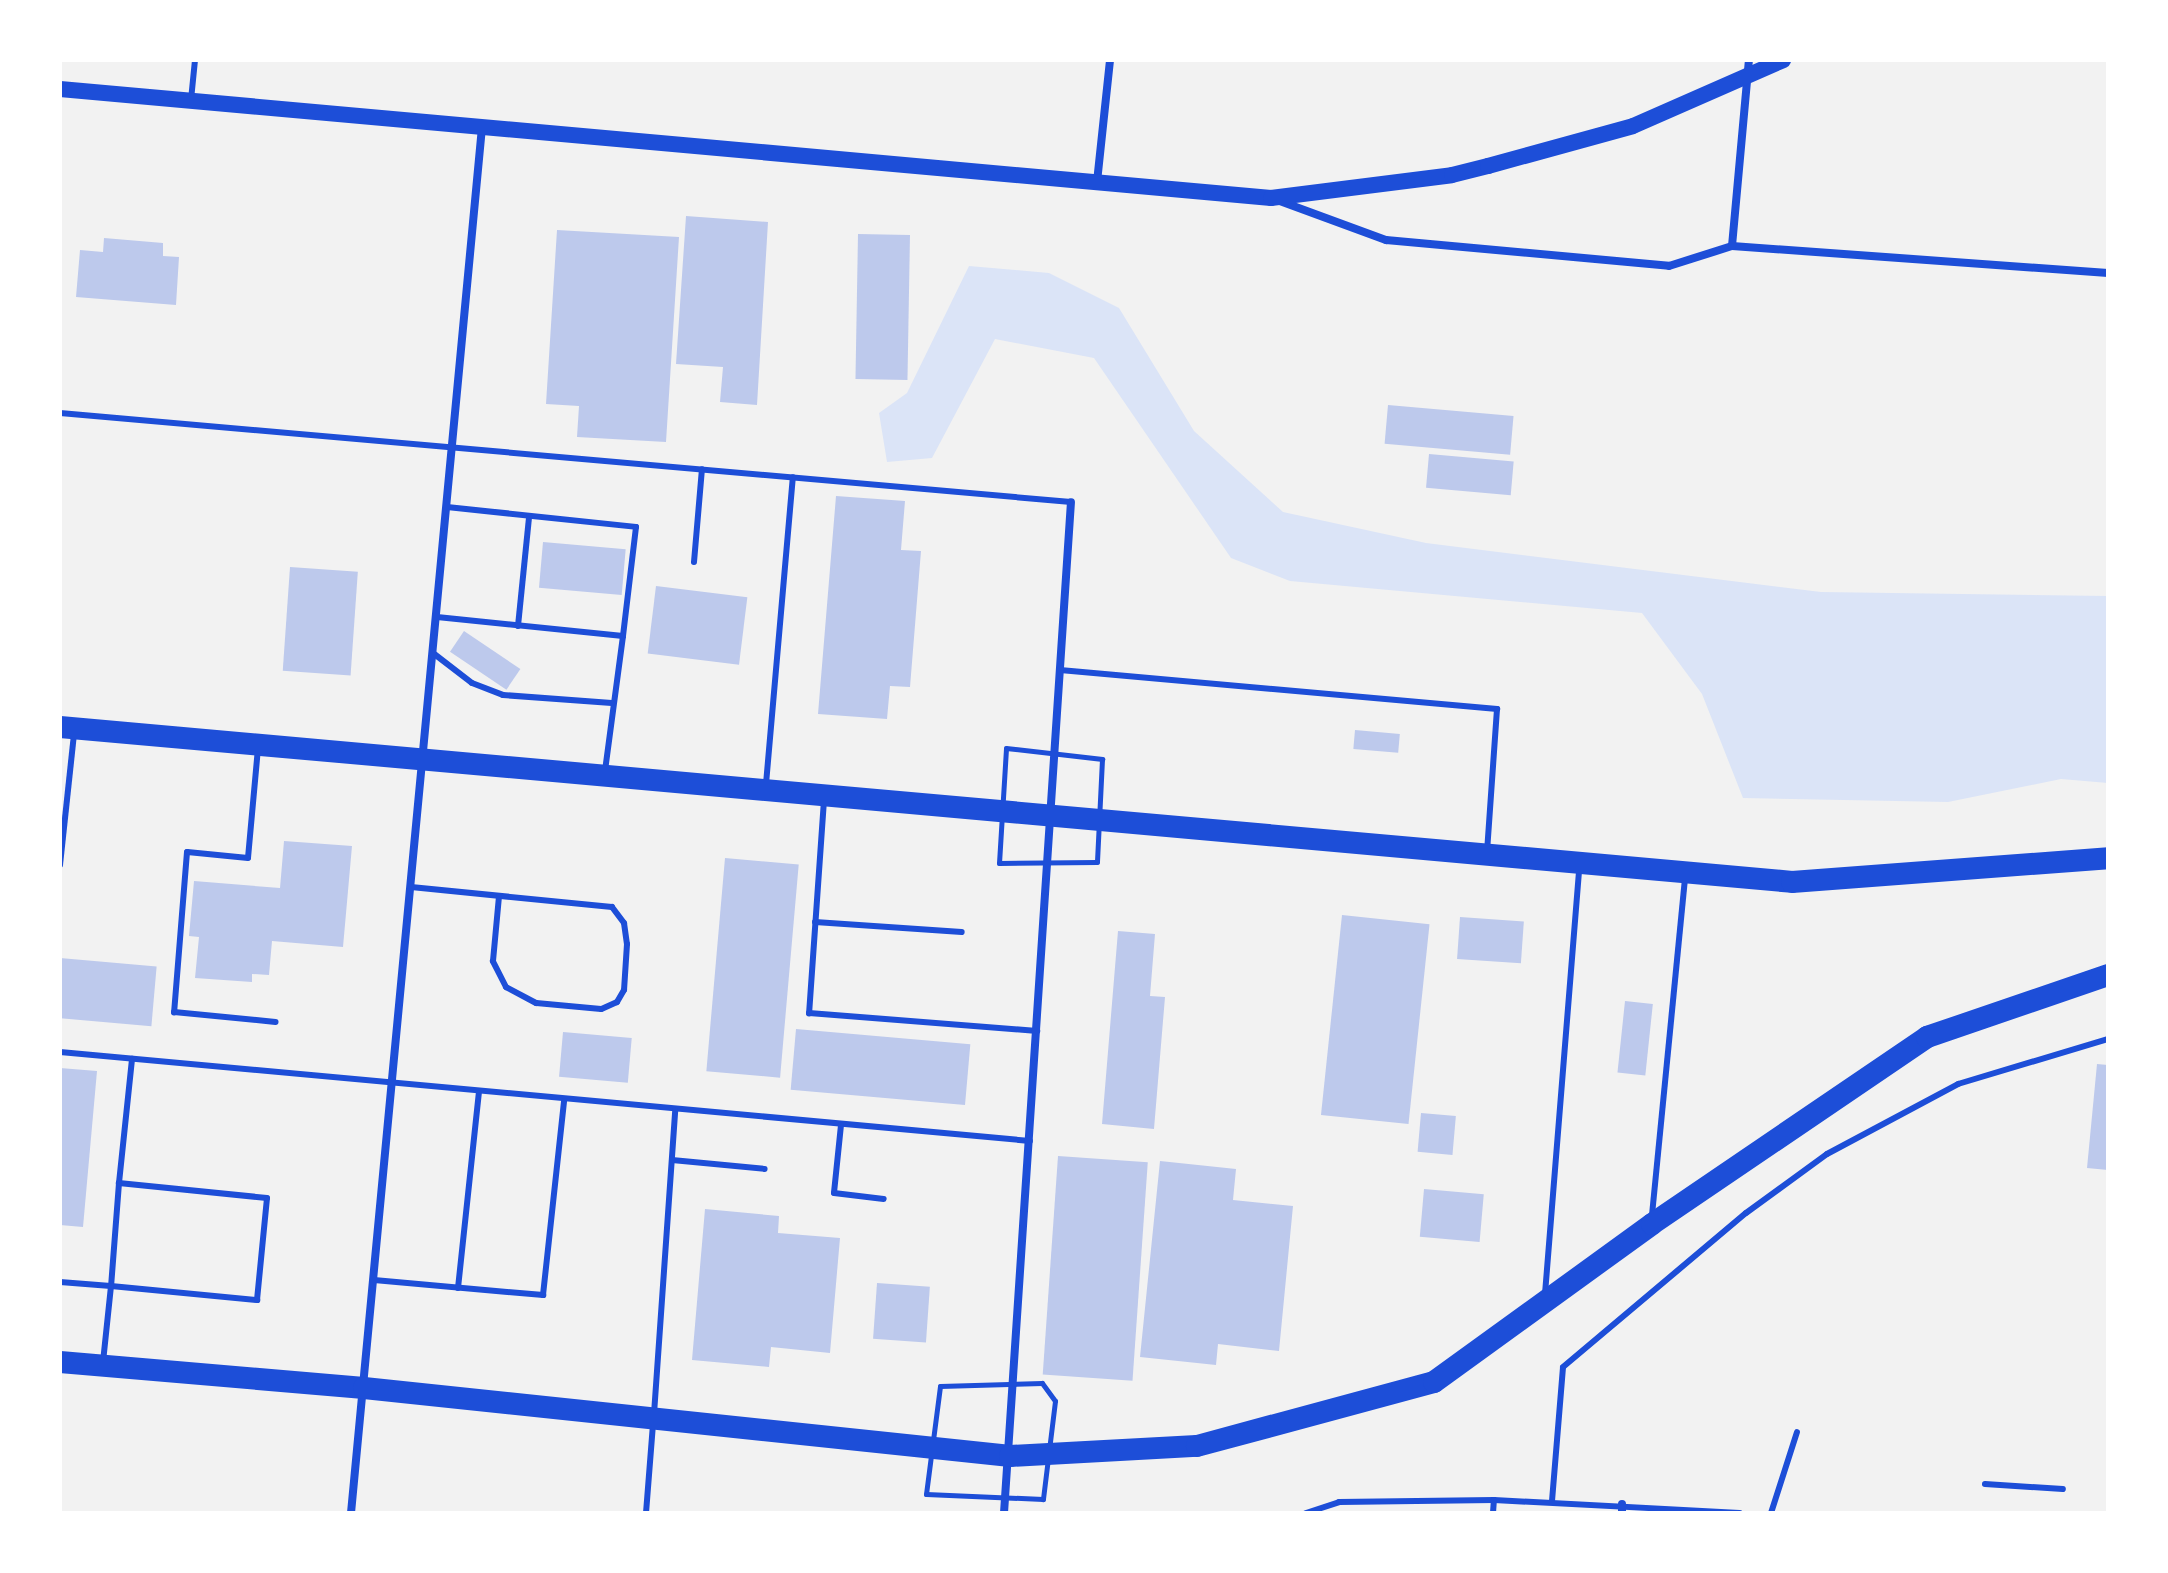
<!DOCTYPE html>
<html>
<head>
<meta charset="utf-8">
<style>
	body { margin:0 }
	#map { position:relative; width:2168px; height:1573px; overflow:hidden; background:#f2f2f2; font-family:Manrope,sans-serif }
	div>[style] { position:absolute }
	[style*='--x'] { left:calc(var(--x)*1px); top:calc(var(--y)*1px); width:calc(var(--w)*1px); rotate:calc(var(--a)*1deg) }
	.green>* { inset:0; background:#dbe4f7 }
	.building>* { inset:0; background:#bdc9ec; transform-origin:0 0 }
	.path>* { height:5px; margin:-2.5px; padding:0 2.5px; transform-origin:2.5px; border-radius:2.5px; background:#1d4ed8 }
	.service>* { height:6px; margin:-3px; padding:0 3px; transform-origin:3px; border-radius:3px; background:#1d4ed8 }
	.minor>* { height:8px; margin:-4px; padding:0 4px; transform-origin:4px; border-radius:4px; background:#1d4ed8 }
	.secondary>* { height:16px; margin:-8px; padding:0 8px; transform-origin:8px; border-radius:8px; background:#1d4ed8 }
	.trunk>* { height:22px; margin:-11px; padding:0 11px; transform-origin:11px; border-radius:11px; background:#1d4ed8 }
	span { translate:-50% -50%; white-space:nowrap; text-align:center; line-height:1.15; -webkit-text-stroke:8px #fff; paint-order:stroke }
	.frame { position:absolute; inset:0; border:62px solid #fff; pointer-events:none }
</style>
</head>
<body>
<div id="map">
	<div class="green">
		<div style="clip-path:polygon(969px 266px,1049px 273px,1119px 308px,1194px 431px,1283px 512px,1426px 543px,1821px 592px,2108px 596px,2108px 783px,2061px 779px,1948px 802px,1743px 798px,1702px 694px,1642px 613px,1290px 581px,1231px 558px,1094px 358px,995px 339px,932px 458px,887px 462px,879px 413px,907px 393px)"></div>
	</div>
	<div class="building">
		<div style="clip-path:polygon(686px 216px,768px 222px,757px 405px,720px 402px,723px 367px,676px 364px)"></div>
		<div style="clip-path:polygon(557px 230px,679px 237px,666px 442px,577px 437px,579px 406px,546px 404px)"></div>
		<div style="left:858px;top:234px;width:52px;height:145px;rotate:1deg"></div>
		<div style="clip-path:polygon(104px 238px,163px 243px,163px 256px,179px 257px,176px 305px,76px 297px,80px 250px,103px 252px)"></div>
		<div style="left:1388px;top:405px;width:126px;height:39px;rotate:5deg"></div>
		<div style="left:1429px;top:454px;width:85px;height:34px;rotate:5deg"></div>
		<div style="clip-path:polygon(836px 496px,905px 501px,901px 550px,921px 551px,910px 687px,890px 686px,887px 719px,818px 714px)"></div>
		<div style="left:543px;top:542px;width:83px;height:46px;rotate:5deg"></div>
		<div style="left:290px;top:567px;width:68px;height:104px;rotate:4deg"></div>
		<div style="left:656px;top:586px;width:92px;height:68px;rotate:7deg"></div>
		<div style="left:464px;top:631px;width:68px;height:25px;rotate:34deg"></div>
		<div style="left:1355px;top:730px;width:45px;height:19px;rotate:5deg"></div>
		<div style="clip-path:polygon(284px 841px,352px 846px,343px 947px,272px 941px,269px 975px,252px 974px,252px 982px,195px 978px,199px 937px,189px 936px,194px 881px,280px 888px)"></div>
		<div style="left:725px;top:858px;width:74px;height:214px;rotate:5deg"></div>
		<div style="left:1342px;top:915px;width:88px;height:201px;rotate:6deg"></div>
		<div style="left:1460px;top:917px;width:64px;height:42px;rotate:4deg"></div>
		<div style="clip-path:polygon(1118px 931px,1155px 934px,1150px 996px,1165px 997px,1154px 1129px,1102px 1124px)"></div>
		<div style="left:60px;top:958px;width:97px;height:60px;rotate:5deg"></div>
		<div style="left:1625px;top:1001px;width:28px;height:72px;rotate:6deg"></div>
		<div style="left:796px;top:1029px;width:175px;height:61px;rotate:5deg"></div>
		<div style="left:563px;top:1032px;width:69px;height:45px;rotate:5deg"></div>
		<div style="clip-path:polygon(2097px 1064px,2108px 1065px,2108px 1170px,2087px 1168px)"></div>
		<div style="clip-path:polygon(60px 1068px,97px 1071px,83px 1227px,60px 1225px)"></div>
		<div style="left:1421px;top:1113px;width:35px;height:39px;rotate:5deg"></div>
		<div style="left:1058px;top:1156px;width:90px;height:219px;rotate:4deg"></div>
		<div style="clip-path:polygon(1160px 1161px,1236px 1169px,1233px 1200px,1293px 1206px,1279px 1351px,1218px 1344px,1216px 1365px,1140px 1357px)"></div>
		<div style="left:1424px;top:1189px;width:60px;height:48px;rotate:5deg"></div>
		<div style="clip-path:polygon(705px 1209px,779px 1216px,778px 1233px,840px 1238px,830px 1353px,771px 1347px,769px 1367px,692px 1360px)"></div>
		<div style="left:877px;top:1283px;width:53px;height:56px;rotate:4deg"></div>
	</div>
	<div class="path">
		<div style="--x:1006;--y:748;--w:97;--a:6.5"></div>
		<div style="--x:1102;--y:759;--w:103;--a:92.8"></div>
		<div style="--x:1097;--y:862;--w:98;--a:179.4"></div>
		<div style="--x:999;--y:863;--w:115;--a:-86.5"></div>
		<div style="--x:1042;--y:1383;--w:22;--a:54"></div>
		<div style="--x:1055;--y:1401;--w:99;--a:97"></div>
		<div style="--x:1043;--y:1499;--w:117;--a:-177.6"></div>
		<div style="--x:926;--y:1494;--w:109;--a:-82.6"></div>
		<div style="--x:940;--y:1386;--w:102;--a:-1.7"></div>
	</div>
	<div class="service">
		<div style="--x:191;--y:100;--w:40;--a:-84.3"></div>
		<div style="--x:60;--y:413;--w:1015;--a:5.03"></div>
		<div style="--x:447;--y:507;--w:190;--a:6"></div>
		<div style="--x:636;--y:527;--w:110;--a:96.8"></div>
		<div style="--x:694;--y:562;--w:93;--a:-85.1"></div>
		<div style="--x:437;--y:617;--w:187;--a:5.8"></div>
		<div style="--x:623;--y:636;--w:136;--a:97.6"></div>
		<div style="--x:518;--y:626;--w:110;--a:-84.2"></div>
		<div style="--x:433;--y:653;--w:49;--a:37.6"></div>
		<div style="--x:472;--y:683;--w:33;--a:21"></div>
		<div style="--x:503;--y:695;--w:109;--a:4.2"></div>
		<div style="--x:1060;--y:670;--w:439;--a:5.1"></div>
		<div style="--x:1497;--y:709;--w:142;--a:94"></div>
		<div style="--x:258;--y:748;--w:110;--a:95.2"></div>
		<div style="--x:248;--y:858;--w:61;--a:-174.4"></div>
		<div style="--x:187;--y:852;--w:161;--a:94.6"></div>
		<div style="--x:174;--y:1012;--w:102;--a:5.6"></div>
		<div style="--x:766;--y:784;--w:308;--a:-85"></div>
		<div style="--x:824;--y:800;--w:214;--a:94"></div>
		<div style="--x:809;--y:1013;--w:229;--a:4.5"></div>
		<div style="--x:60;--y:865;--w:131;--a:-83.9"></div>
		<div style="--x:411;--y:887;--w:202;--a:5.7"></div>
		<div style="--x:612;--y:907;--w:20;--a:53"></div>
		<div style="--x:624;--y:923;--w:21;--a:82"></div>
		<div style="--x:627;--y:944;--w:46;--a:93.7"></div>
		<div style="--x:624;--y:990;--w:14;--a:120"></div>
		<div style="--x:617;--y:1002;--w:17;--a:156"></div>
		<div style="--x:601;--y:1009;--w:65;--a:-174.7"></div>
		<div style="--x:536;--y:1003;--w:34;--a:-152"></div>
		<div style="--x:506;--y:987;--w:29;--a:-117"></div>
		<div style="--x:493;--y:961;--w:65;--a:-84.7"></div>
		<div style="--x:815;--y:922;--w:147;--a:3.9"></div>
		<div style="--x:60;--y:1052;--w:974;--a:5.24"></div>
		<div style="--x:841;--y:1125;--w:68;--a:95.9"></div>
		<div style="--x:834;--y:1193;--w:50;--a:6.8"></div>
		<div style="--x:672;--y:1160;--w:93;--a:5.5"></div>
		<div style="--x:119;--y:1183;--w:125;--a:-84"></div>
		<div style="--x:1652;--y:1215;--w:341;--a:-84.4"></div>
		<div style="--x:374;--y:1280;--w:170;--a:5.1"></div>
		<div style="--x:543;--y:1295;--w:195;--a:-83.8"></div>
		<div style="--x:60;--y:1282;--w:51;--a:4.5"></div>
		<div style="--x:111;--y:1286;--w:147;--a:5.5"></div>
		<div style="--x:257;--y:1300;--w:102;--a:-84.4"></div>
		<div style="--x:267;--y:1198;--w:149;--a:-174.2"></div>
		<div style="--x:119;--y:1183;--w:103;--a:94.4"></div>
		<div style="--x:111;--y:1286;--w:76;--a:96"></div>
		<div style="--x:458;--y:1288;--w:196;--a:-83.9"></div>
		<div style="--x:1545;--y:1294;--w:428;--a:-85.4"></div>
		<div style="--x:654;--y:1414;--w:304;--a:-86"></div>
		<div style="--x:1985;--y:1484;--w:78;--a:3.7"></div>
		<div style="--x:1552;--y:1501;--w:134;--a:-85.3"></div>
		<div style="--x:1563;--y:1367;--w:239;--a:-40.1"></div>
		<div style="--x:1746;--y:1213;--w:100;--a:-36.1"></div>
		<div style="--x:1827;--y:1154;--w:149;--a:-28.1"></div>
		<div style="--x:1958;--y:1084;--w:157;--a:-16.7"></div>
		<div style="--x:646;--y:1513;--w:88;--a:-85.5"></div>
		<div style="--x:1306;--y:1513;--w:35;--a:-18"></div>
		<div style="--x:1339;--y:1502;--w:155;--a:-0.7"></div>
		<div style="--x:1494;--y:1500;--w:246;--a:3"></div>
		<div style="--x:1493;--y:1513;--w:13;--a:-86"></div>
		<div style="--x:1771;--y:1513;--w:85;--a:-72.2"></div>
	</div>
	<div class="minor">
		<div style="--x:1097;--y:182;--w:123;--a:-83.9"></div>
		<div style="--x:1277;--y:200;--w:116;--a:20.2"></div>
		<div style="--x:1386;--y:240;--w:284;--a:5.2"></div>
		<div style="--x:1669;--y:266;--w:66;--a:-17.6"></div>
		<div style="--x:1732;--y:246;--w:377;--a:4.1"></div>
		<div style="--x:1732;--y:246;--w:187;--a:-84.8"></div>
		<div style="--x:351;--y:1513;--w:1391;--a:-84.6"></div>
		<div style="--x:1004;--y:1513;--w:1013;--a:-86.21"></div>
		<div style="--x:1622;--y:1513;--w:9;--a:-90"></div>
	</div>
	<div class="secondary">
		<div style="--x:60;--y:89;--w:1216;--a:5.14"></div>
		<div style="--x:1271;--y:198;--w:182;--a:-7.2"></div>
		<div style="--x:1452;--y:175;--w:37;--a:-14"></div>
		<div style="--x:1488;--y:166;--w:150;--a:-15.4"></div>
		<div style="--x:1633;--y:126;--w:164;--a:-23.7"></div>
	</div>
	<div class="trunk">
		<div style="--x:60;--y:727;--w:1739;--a:5.11"></div>
		<div style="--x:1792;--y:882;--w:317;--a:-4.3"></div>
		<div style="--x:60;--y:1362;--w:305;--a:4.9"></div>
		<div style="--x:364;--y:1388;--w:650;--a:6.01"></div>
		<div style="--x:1010;--y:1456;--w:187;--a:-3.1"></div>
		<div style="--x:1197;--y:1446;--w:245;--a:-15.1"></div>
		<div style="--x:1434;--y:1382;--w:269;--a:-35.9"></div>
		<div style="--x:1652;--y:1224;--w:333;--a:-34.2"></div>
		<div style="--x:1927;--y:1037;--w:191;--a:-18.9"></div>
	</div>
	<div class="frame"></div>
</div>
</body>
</html>
